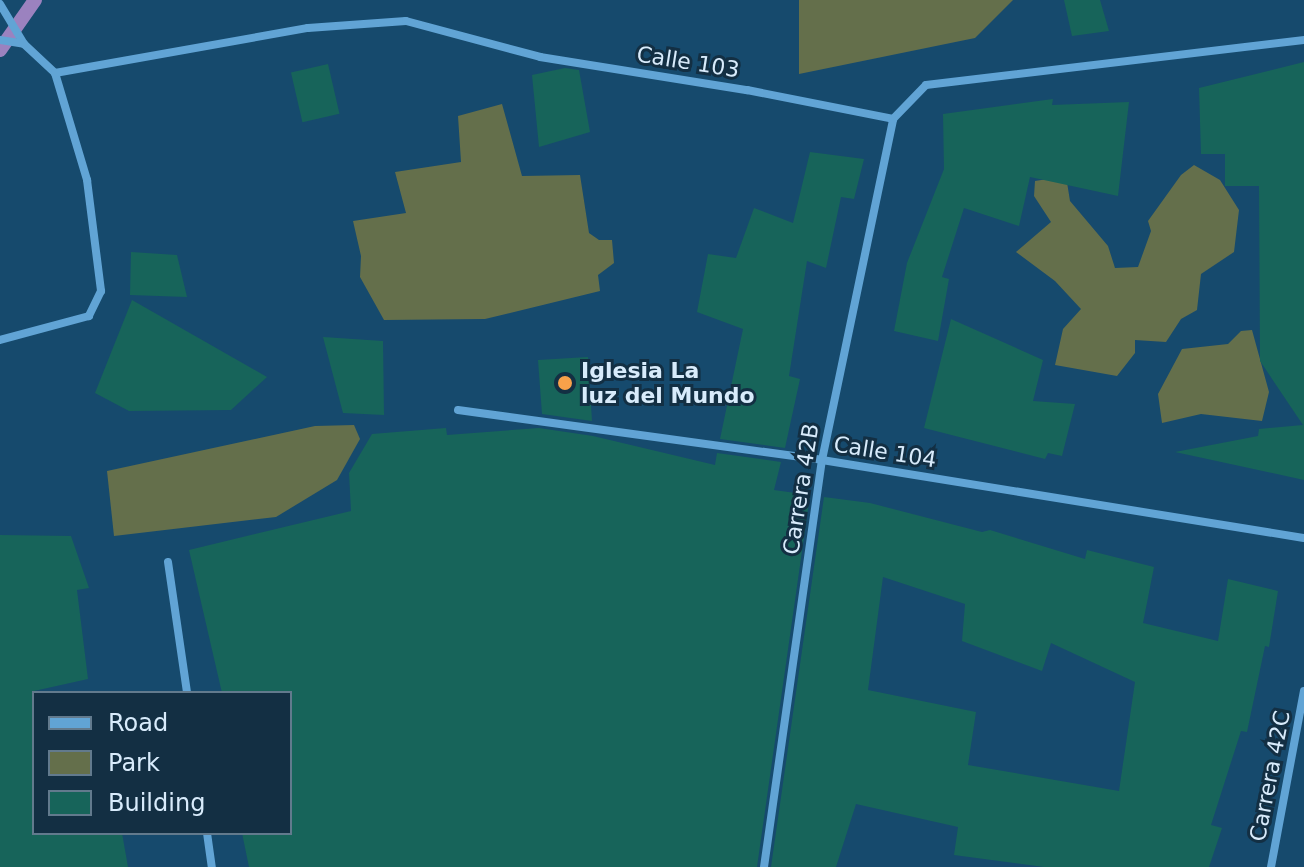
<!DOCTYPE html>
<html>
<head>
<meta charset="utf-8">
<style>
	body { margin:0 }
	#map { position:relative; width:1304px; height:867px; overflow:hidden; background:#164a6d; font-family:"DejaVu Sans",sans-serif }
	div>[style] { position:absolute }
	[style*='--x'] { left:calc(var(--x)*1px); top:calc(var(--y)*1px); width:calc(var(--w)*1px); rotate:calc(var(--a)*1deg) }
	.green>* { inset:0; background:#646f4b }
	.stream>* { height:14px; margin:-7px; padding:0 7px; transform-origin:7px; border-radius:7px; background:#9b82bf }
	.building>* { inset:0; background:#17645a; transform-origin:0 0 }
	.street>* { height:8px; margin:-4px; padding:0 4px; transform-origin:4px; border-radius:4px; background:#61a4d5 }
	.dots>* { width:22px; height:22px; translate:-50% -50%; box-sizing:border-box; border:4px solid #132f43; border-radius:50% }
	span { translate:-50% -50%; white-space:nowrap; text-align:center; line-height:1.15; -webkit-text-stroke:6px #132f43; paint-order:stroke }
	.street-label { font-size:22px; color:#d8ebfb }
	.poi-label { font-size:22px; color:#d8ebfb; font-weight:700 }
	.left { translate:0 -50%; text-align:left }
	.legend { position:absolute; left:32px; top:691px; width:260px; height:144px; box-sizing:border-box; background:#132f43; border:2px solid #627a8d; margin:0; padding:10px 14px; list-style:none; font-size:24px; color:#d8ebfb }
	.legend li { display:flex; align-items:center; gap:16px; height:40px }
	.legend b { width:40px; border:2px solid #627a8d }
</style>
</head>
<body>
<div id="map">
	<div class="green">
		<div style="clip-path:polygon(799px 0,1013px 0,975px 38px,799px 74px)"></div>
		<div style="clip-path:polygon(502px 104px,522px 176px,580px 175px,589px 233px,599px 240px,612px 240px,614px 263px,598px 275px,600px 291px,485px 319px,384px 320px,360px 277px,361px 256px,353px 221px,406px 213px,395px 172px,461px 162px,458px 116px)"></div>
		<div style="clip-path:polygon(1194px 165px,1220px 180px,1239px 210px,1234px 252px,1201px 274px,1197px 310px,1181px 319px,1166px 342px,1135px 340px,1135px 353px,1117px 376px,1055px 365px,1063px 329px,1081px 309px,1055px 281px,1016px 252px,1051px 222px,1034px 196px,1035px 181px,1066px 176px,1070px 201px,1108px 246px,1115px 268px,1138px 267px,1151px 231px,1148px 221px,1181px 175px)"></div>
		<div style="clip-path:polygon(1252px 330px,1269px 392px,1262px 421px,1201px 414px,1162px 423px,1158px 394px,1182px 349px,1228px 344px,1241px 331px)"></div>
		<div style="clip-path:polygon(354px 425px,360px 439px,337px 480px,276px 517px,114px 536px,107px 471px,315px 426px)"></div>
	</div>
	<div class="stream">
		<div style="--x:0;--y:50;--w:61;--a:-55"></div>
	</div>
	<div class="building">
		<div style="clip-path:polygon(1064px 0,1100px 0,1109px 31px,1072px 36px)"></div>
		<div style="clip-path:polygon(1304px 62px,1304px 480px,1175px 452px,1258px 436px,1259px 429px,1303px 425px,1260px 361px,1259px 186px,1225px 186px,1225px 154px,1201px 154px,1199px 88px)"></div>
		<div style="left:328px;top:64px;width:51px;height:38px;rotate:77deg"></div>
		<div style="clip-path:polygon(565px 68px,579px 70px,590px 132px,539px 147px,532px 75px)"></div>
		<div style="clip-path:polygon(1053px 99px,1052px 105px,1129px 102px,1118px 196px,1030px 177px,1019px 226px,964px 208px,942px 277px,949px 279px,938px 341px,894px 331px,907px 263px,944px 169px,943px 114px)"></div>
		<div style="clip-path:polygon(810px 152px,864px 159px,854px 199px,841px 197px,826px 268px,807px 261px,789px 376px,800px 379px,785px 448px,720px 439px,743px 329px,697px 312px,708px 254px,736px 258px,754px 208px,793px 223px)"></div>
		<div style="clip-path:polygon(131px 252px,177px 255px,187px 297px,130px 295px)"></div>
		<div style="clip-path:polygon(132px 300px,267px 377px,231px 410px,129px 411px,95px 393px)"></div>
		<div style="clip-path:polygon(951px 319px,1043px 360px,1033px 401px,1075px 404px,1062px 456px,1048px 453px,1045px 459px,924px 428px)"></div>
		<div style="clip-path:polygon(323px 337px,383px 341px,384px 415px,343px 413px)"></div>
		<div style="clip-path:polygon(588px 357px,592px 421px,542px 414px,538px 360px)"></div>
		<div style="clip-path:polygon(446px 428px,447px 435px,539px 428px,593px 436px,715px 465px,717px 453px,781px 462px,774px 490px,810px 495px,757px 867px,249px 867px,242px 833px,290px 833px,290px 693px,222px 693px,189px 550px,351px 511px,349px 473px,372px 434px)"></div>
		<div style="clip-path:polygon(evenodd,824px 497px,870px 503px,982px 532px,990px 530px,1085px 559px,1087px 550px,1154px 567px,1143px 623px,1218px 641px,1228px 579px,1278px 591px,1269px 647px,1265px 646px,1247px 732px,1241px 731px,1211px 825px,1222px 828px,1209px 867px,1044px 867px,954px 855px,958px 827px,856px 804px,836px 867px,771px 867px,824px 497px,883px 577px,965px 604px,962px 641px,1042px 671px,1051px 643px,1135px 682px,1119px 791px,968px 765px,976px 712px,868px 690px,883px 577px)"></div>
		<div style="clip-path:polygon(0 535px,71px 536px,89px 588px,77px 590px,88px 679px,34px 691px,34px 833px,122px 833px,128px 867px,0 867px)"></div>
	</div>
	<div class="street">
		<div style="--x:0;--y:4;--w:47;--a:59"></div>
		<div style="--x:24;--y:44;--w:42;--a:43.1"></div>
		<div style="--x:55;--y:73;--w:112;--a:73.3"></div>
		<div style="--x:87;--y:180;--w:112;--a:82.8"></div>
		<div style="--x:101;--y:291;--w:28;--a:116"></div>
		<div style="--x:89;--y:316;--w:92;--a:164.9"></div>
		<div style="--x:0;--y:40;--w:24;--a:9"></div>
		<div style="--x:55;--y:73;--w:257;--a:-10.1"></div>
		<div style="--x:308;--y:28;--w:98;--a:-4.1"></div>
		<div style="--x:406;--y:21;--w:139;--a:15"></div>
		<div style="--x:540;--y:57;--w:210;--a:9.1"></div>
		<div style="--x:747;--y:90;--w:149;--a:11.2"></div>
		<div style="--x:893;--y:119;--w:47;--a:-45.9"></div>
		<div style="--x:926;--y:85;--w:381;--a:-6.8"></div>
		<div style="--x:458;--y:410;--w:367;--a:7.8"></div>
		<div style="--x:822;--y:460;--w:488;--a:9.2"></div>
		<div style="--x:168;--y:562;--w:132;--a:81.7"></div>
		<div style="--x:207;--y:833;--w:34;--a:82"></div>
		<div style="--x:764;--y:867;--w:411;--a:-81.9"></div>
		<div style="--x:822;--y:460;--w:348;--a:-78.2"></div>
		<div style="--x:1271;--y:867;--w:179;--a:-79.4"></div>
	</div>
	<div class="dots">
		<div style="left:565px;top:383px;background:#f8a14a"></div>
	</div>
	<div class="street-label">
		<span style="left:688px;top:62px;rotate:9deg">Calle 103</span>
		<span style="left:885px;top:452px;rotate:9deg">Calle 104</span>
		<span style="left:801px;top:489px;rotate:-81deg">Carrera 42B</span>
		<span style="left:1270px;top:776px;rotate:-79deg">Carrera 42C</span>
	</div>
	<div class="poi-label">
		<span class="left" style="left:581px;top:383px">Iglesia La<br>luz del Mundo</span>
	</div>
	<ul class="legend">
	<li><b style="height:10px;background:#61a4d5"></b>Road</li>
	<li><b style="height:22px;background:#646f4b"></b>Park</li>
	<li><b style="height:22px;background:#17645a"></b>Building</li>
	</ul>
</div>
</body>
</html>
